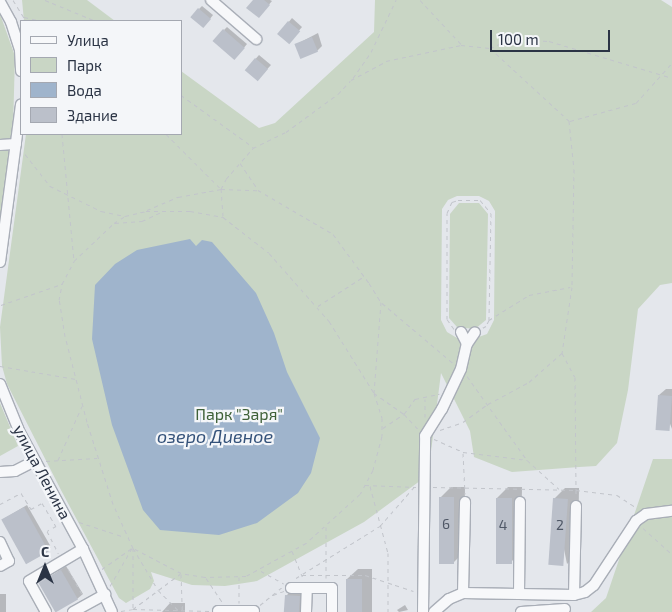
<!DOCTYPE html>
<html>
<head>
<meta charset="utf-8">
<style>
	body { margin:0 }
	#map { position:relative; width:672px; height:612px; overflow:hidden; background:#e4e7ec; font-family:"Exo 2",sans-serif }
	div>[style] { position:absolute }
	[style*='--x'] { left:calc(var(--x)*1px); top:calc(var(--y)*1px); width:calc(var(--w)*1px); rotate:calc(var(--a)*1deg) }
	.green>* { inset:0; background:#c9d6c5 }
	.water>* { inset:0; background:#9fb4cc }
	.shadow>* { inset:0; background:#0003; transform-origin:0 0 }
	.building>* { inset:0; background:#bbc0ca; transform-origin:0 0 }
	.path>* { height:1px; margin-top:-0.5px; transform-origin:0; background:repeating-linear-gradient(90deg,#c2c5cb 0 4px,transparent 0 8px) }
	.roads { filter:drop-shadow(1px 0 #a9aeb7) drop-shadow(-1px 0 #a9aeb7) drop-shadow(0 1px #a9aeb7) drop-shadow(0 -1px #a9aeb7) }
	.minor>* { height:10px; margin:-5px; padding:0 5px; transform-origin:5px; border-radius:5px; background:#f7f8fa }
	span { translate:-50% -50%; white-space:nowrap; text-align:center; line-height:1.15; -webkit-text-stroke:4.5px #f4f6f9; paint-order:stroke }
	.number-label { font-size:14px; color:#4f5766 }
	.number-label span { -webkit-text-stroke-width:0 }
	.park-label { font-size:16px; color:#3f6138 }
	.street-label { font-size:16px; color:#2b3445 }
	.water-label { font-size:18px; color:#34527a; font-style:italic }
	.legend { position:absolute; left:20px; top:20px; width:162px; height:115px; box-sizing:border-box; background:#f4f6f9; border:1px solid #a4a8b1; margin:0; padding:6px 9px; list-style:none; font-size:15px; color:#2b3445 }
	.legend li { display:flex; align-items:center; gap:10px; height:25px }
	.legend b { width:25px; border:1px solid #a4a8b1 }
	.north { position:absolute; left:20px; top:542px; width:50px; height:50px; -webkit-text-stroke:4px #f4f6f9; paint-order:stroke; rotate:0deg; font-size:14px; font-weight:700; line-height:20px; text-align:center; color:#2b3445 }
	.north::after { content:''; display:block; margin:auto; width:18px; height:22px; background:#2b3445; clip-path:polygon(50% 0,100% 100%,50% 72%,0 100%) }
	.scale { position:absolute; left:490px; top:30px; width:120px; height:22px; box-sizing:border-box; border:2px solid #2b3445; border-top:0; padding-left:6px; font-size:15px; line-height:18px; white-space:nowrap; color:#2b3445; -webkit-text-stroke:4px #f4f6f9; paint-order:stroke }
</style>
</head>
<body>
<div id="map">
	<div class="green">
		<div style="clip-path:polygon(22px 0,87px 0,115px 21px,24px 21px)"></div>
		<div style="clip-path:polygon(evenodd,375px 0,661px 0,672px 7px,672px 283px,660px 285px,638px 309px,628px 390px,617px 443px,596px 466px,579px 467px,512px 472px,474px 457px,470px 431px,441px 373px,428px 475px,364px 522px,257px 581px,225px 586px,192px 585px,151px 572px,154px 581px,150px 589px,126px 603px,119px 598px,62px 492px,7px 384px,2px 366px,0 327px,26px 134px,181px 134px,181px 71px,259px 128px,275px 123px,374px 32px,375px 0,457px 196px,479px 196px,489px 201px,495px 211px,494px 320px,487px 334px,476px 338px,457px 338px,447px 332px,441px 320px,442px 209px,448px 200px,457px 196px)"></div>
		<div style="clip-path:polygon(0 14px,15px 56px,13px 128px,0 223px)"></div>
		<div style="clip-path:polygon(459px 203px,479px 203px,488px 214px,486px 320px,475px 329px,457px 327px,449px 318px,450px 214px)"></div>
		<div style="clip-path:polygon(0 403px,18px 446px,0 456px)"></div>
		<div style="clip-path:polygon(653px 459px,672px 459px,672px 612px,591px 612px,606px 598px)"></div>
	</div>
	<div class="water">
		<div style="clip-path:polygon(190px 239px,196px 246px,202px 240px,212px 242px,256px 293px,274px 333px,287px 372px,320px 438px,311px 473px,298px 493px,257px 523px,219px 535px,160px 530px,143px 510px,112px 425px,92px 339px,95px 285px,115px 264px,137px 250px)"></div>
	</div>
	<div class="shadow">
		<div style="clip-path:polygon(254px 0,270px 0,272px 1px,262px 13px)"></div>
		<div style="clip-path:polygon(202px 6px,213px 15px,206px 24px,199px 9px)"></div>
		<div style="clip-path:polygon(292px 18px,302px 27px,292px 39px,279px 34px)"></div>
		<div style="clip-path:polygon(227px 27px,247px 44px,238px 55px,224px 30px)"></div>
		<div style="clip-path:polygon(318px 33px,322px 46px,317px 51px,295px 45px)"></div>
		<div style="clip-path:polygon(259px 55px,271px 65px,261px 76px,247px 69px)"></div>
		<div style="clip-path:polygon(666px 389px,672px 389px,672px 429px,659px 395px)"></div>
		<div style="clip-path:polygon(451px 487px,465px 487px,464px 552px,453px 563px,440px 498px)"></div>
		<div style="clip-path:polygon(508px 487px,522px 487px,521px 552px,510px 563px,497px 498px)"></div>
		<div style="clip-path:polygon(565px 488px,579px 488px,578px 553px,567px 564px,554px 499px)"></div>
		<div style="clip-path:polygon(27px 505px,51px 547px,48px 551px,2px 520px)"></div>
		<div style="clip-path:polygon(66px 566px,83px 594px,77px 599px,41px 583px)"></div>
		<div style="clip-path:polygon(358px 569px,372px 569px,372px 612px,347px 612px,347px 579px)"></div>
		<div style="clip-path:polygon(297px 585px,310px 585px,310px 612px,286px 612px,286px 596px)"></div>
		<div style="left:0;top:594px;width:6px;height:18px"></div>
		<div style="clip-path:polygon(170px 603px,185px 603px,185px 612px,162px 612px)"></div>
		<div style="clip-path:polygon(405px 605px,408px 610px,399px 612px,397px 610px)"></div>
	</div>
	<div class="building">
		<div style="clip-path:polygon(253px 0,264px 0,270px 5px,259px 18px,246px 8px)"></div>
		<div style="left:198px;top:8px;width:17px;height:12px;rotate:40deg"></div>
		<div style="left:288px;top:21px;width:16px;height:17px;rotate:40deg"></div>
		<div style="left:223px;top:29px;width:29px;height:16px;rotate:41deg"></div>
		<div style="left:312px;top:37px;width:16px;height:19px;rotate:68deg"></div>
		<div style="left:255px;top:58px;width:17px;height:16px;rotate:40deg"></div>
		<div style="left:658px;top:395px;width:14px;height:35px;rotate:4deg"></div>
		<div style="left:439px;top:497px;width:15px;height:67px"></div>
		<div style="left:496px;top:498px;width:16px;height:66px"></div>
		<div style="left:553px;top:498px;width:15px;height:67px;rotate:4deg"></div>
		<div style="left:24px;top:507px;width:51px;height:26px;rotate:61deg"></div>
		<div style="left:61px;top:570px;width:34px;height:26px;rotate:60deg"></div>
		<div style="left:346px;top:579px;width:16px;height:33px"></div>
		<div style="left:285px;top:595px;width:15px;height:17px;rotate:4deg"></div>
	</div>
	<div class="path">
		<div style="--x:13;--y:0;--w:25;--a:58"></div>
		<div style="--x:45;--y:0;--w:55;--a:22.4"></div>
		<div style="--x:420;--y:0;--w:60;--a:47"></div>
		<div style="--x:24;--y:17;--w:18;--a:13"></div>
		<div style="--x:490;--y:48;--w:23;--a:-23"></div>
		<div style="--x:511;--y:39;--w:38;--a:3"></div>
		<div style="--x:549;--y:41;--w:128;--a:16.7"></div>
		<div style="--x:353;--y:78;--w:32;--a:-55"></div>
		<div style="--x:371;--y:52;--w:58;--a:-64.3"></div>
		<div style="--x:351;--y:80;--w:40;--a:-28"></div>
		<div style="--x:386;--y:61;--w:77;--a:-12"></div>
		<div style="--x:461;--y:45;--w:29;--a:6"></div>
		<div style="--x:490;--y:48;--w:108;--a:42.7"></div>
		<div style="--x:569;--y:121;--w:48;--a:84.1"></div>
		<div style="--x:574;--y:169;--w:118;--a:91"></div>
		<div style="--x:572;--y:287;--w:67;--a:98.6"></div>
		<div style="--x:562;--y:353;--w:27;--a:62"></div>
		<div style="--x:575;--y:377;--w:113;--a:89.5"></div>
		<div style="--x:576;--y:490;--w:41;--a:7"></div>
		<div style="--x:617;--y:495;--w:24;--a:33"></div>
		<div style="--x:181;--y:95;--w:89;--a:35.8"></div>
		<div style="--x:570;--y:121;--w:68;--a:-15.3"></div>
		<div style="--x:636;--y:103;--w:54;--a:-48"></div>
		<div style="--x:62;--y:134;--w:128;--a:84.6"></div>
		<div style="--x:166;--y:134;--w:76;--a:45"></div>
		<div style="--x:25;--y:154;--w:41;--a:52"></div>
		<div style="--x:50;--y:186;--w:57;--a:26.1"></div>
		<div style="--x:101;--y:211;--w:24;--a:12"></div>
		<div style="--x:240;--y:163;--w:32;--a:56"></div>
		<div style="--x:258;--y:190;--w:87;--a:30.4"></div>
		<div style="--x:333;--y:234;--w:61;--a:53.7"></div>
		<div style="--x:369;--y:283;--w:22;--a:58"></div>
		<div style="--x:381;--y:302;--w:91;--a:94.4"></div>
		<div style="--x:374;--y:393;--w:37;--a:35"></div>
		<div style="--x:404;--y:414;--w:21;--a:47"></div>
		<div style="--x:458;--y:200;--w:22;--a:0"></div>
		<div style="--x:480;--y:200;--w:17;--a:50"></div>
		<div style="--x:491;--y:213;--w:107;--a:91.1"></div>
		<div style="--x:489;--y:320;--w:7;--a:117"></div>
		<div style="--x:486;--y:326;--w:13;--a:151"></div>
		<div style="--x:475;--y:332;--w:21;--a:-172"></div>
		<div style="--x:454;--y:329;--w:12;--a:-125"></div>
		<div style="--x:447;--y:319;--w:106;--a:-90"></div>
		<div style="--x:447;--y:213;--w:12;--a:-66"></div>
		<div style="--x:452;--y:202;--w:6;--a:-18"></div>
		<div style="--x:147;--y:210;--w:34;--a:-23"></div>
		<div style="--x:178;--y:197;--w:44;--a:-10.5"></div>
		<div style="--x:221;--y:189;--w:36;--a:2"></div>
		<div style="--x:146;--y:211;--w:44;--a:0"></div>
		<div style="--x:190;--y:211;--w:34;--a:10"></div>
		<div style="--x:223;--y:217;--w:58;--a:38"></div>
		<div style="--x:269;--y:253;--w:91;--a:48.6"></div>
		<div style="--x:329;--y:321;--w:85;--a:58"></div>
		<div style="--x:374;--y:393;--w:26;--a:72"></div>
		<div style="--x:382;--y:418;--w:18;--a:90"></div>
		<div style="--x:382;--y:436;--w:35;--a:105"></div>
		<div style="--x:373;--y:470;--w:27;--a:118"></div>
		<div style="--x:360;--y:494;--w:73;--a:137.8"></div>
		<div style="--x:306;--y:543;--w:68;--a:151.2"></div>
		<div style="--x:246;--y:576;--w:41;--a:178.6"></div>
		<div style="--x:205;--y:577;--w:24;--a:-171"></div>
		<div style="--x:181;--y:573;--w:54;--a:-152.5"></div>
		<div style="--x:133;--y:548;--w:48;--a:-114.4"></div>
		<div style="--x:113;--y:504;--w:86;--a:-107.6"></div>
		<div style="--x:87;--y:422;--w:89;--a:-104.3"></div>
		<div style="--x:65;--y:336;--w:36;--a:-99"></div>
		<div style="--x:59;--y:300;--w:16;--a:-79"></div>
		<div style="--x:62;--y:284;--w:26;--a:-62"></div>
		<div style="--x:74;--y:261;--w:55;--a:-43.5"></div>
		<div style="--x:114;--y:223;--w:13;--a:-32"></div>
		<div style="--x:125;--y:216;--w:22;--a:-13"></div>
		<div style="--x:223;--y:216;--w:27;--a:-94"></div>
		<div style="--x:221;--y:189;--w:11;--a:-63"></div>
		<div style="--x:226;--y:179;--w:41;--a:-48.9"></div>
		<div style="--x:253;--y:148;--w:37;--a:-26"></div>
		<div style="--x:286;--y:132;--w:64;--a:-36.2"></div>
		<div style="--x:338;--y:94;--w:18;--a:-47"></div>
		<div style="--x:115;--y:223;--w:27;--a:-4"></div>
		<div style="--x:142;--y:221;--w:21;--a:-25"></div>
		<div style="--x:382;--y:303;--w:93;--a:40.2"></div>
		<div style="--x:1;--y:305;--w:65;--a:-19"></div>
		<div style="--x:318;--y:306;--w:54;--a:-32.8"></div>
		<div style="--x:489;--y:320;--w:47;--a:-32"></div>
		<div style="--x:529;--y:295;--w:42;--a:-11"></div>
		<div style="--x:0;--y:366;--w:77;--a:9.7"></div>
		<div style="--x:467;--y:376;--w:103;--a:54.5"></div>
		<div style="--x:425;--y:417;--w:18;--a:-90"></div>
		<div style="--x:383;--y:428;--w:25;--a:-34"></div>
		<div style="--x:404;--y:414;--w:19;--a:-54"></div>
		<div style="--x:415;--y:399;--w:25;--a:-12"></div>
		<div style="--x:440;--y:430;--w:24;--a:-19"></div>
		<div style="--x:463;--y:422;--w:31;--a:-36"></div>
		<div style="--x:488;--y:404;--w:47;--a:-28.2"></div>
		<div style="--x:529;--y:382;--w:44;--a:-41.3"></div>
		<div style="--x:434;--y:439;--w:32;--a:24"></div>
		<div style="--x:463;--y:452;--w:64;--a:7.1"></div>
		<div style="--x:527;--y:460;--w:43;--a:42.2"></div>
		<div style="--x:463;--y:453;--w:41;--a:87.2"></div>
		<div style="--x:58;--y:460;--w:59;--a:-66"></div>
		<div style="--x:46;--y:461;--w:51;--a:-3.4"></div>
		<div style="--x:365;--y:485;--w:51;--a:2.2"></div>
		<div style="--x:370;--y:486;--w:69;--a:75"></div>
		<div style="--x:388;--y:553;--w:59;--a:90"></div>
		<div style="--x:433;--y:487;--w:143;--a:1.2"></div>
		<div style="--x:576;--y:490;--w:7;--a:90"></div>
		<div style="--x:0;--y:504;--w:24;--a:-28"></div>
		<div style="--x:21;--y:493;--w:19;--a:58"></div>
		<div style="--x:31;--y:509;--w:13;--a:-29"></div>
		<div style="--x:42;--y:503;--w:27;--a:59"></div>
		<div style="--x:56;--y:526;--w:10;--a:151"></div>
		<div style="--x:47;--y:531;--w:25;--a:63"></div>
		<div style="--x:79;--y:522;--w:48;--a:18.1"></div>
		<div style="--x:326;--y:527;--w:51;--a:90"></div>
		<div style="--x:643;--y:528;--w:39;--a:42"></div>
		<div style="--x:133;--y:548;--w:49;--a:59.2"></div>
		<div style="--x:158;--y:590;--w:31;--a:45"></div>
		<div style="--x:133;--y:548;--w:64;--a:90"></div>
		<div style="--x:292;--y:551;--w:29;--a:68"></div>
		<div style="--x:68;--y:569;--w:31;--a:61"></div>
		<div style="--x:102;--y:569;--w:37;--a:-35"></div>
		<div style="--x:261;--y:571;--w:26;--a:29"></div>
		<div style="--x:181;--y:574;--w:38;--a:88"></div>
		<div style="--x:302;--y:575;--w:63;--a:0"></div>
		<div style="--x:365;--y:575;--w:51;--a:18.4"></div>
		<div style="--x:239;--y:577;--w:26;--a:90"></div>
		<div style="--x:206;--y:578;--w:29;--a:56"></div>
		<div style="--x:296;--y:578;--w:99;--a:-31.8"></div>
		<div style="--x:380;--y:526;--w:52;--a:-48.9"></div>
		<div style="--x:110;--y:586;--w:44;--a:-59.9"></div>
		<div style="--x:273;--y:595;--w:12;--a:-20"></div>
		<div style="--x:260;--y:605;--w:28;--a:-39"></div>
		<div style="--x:133;--y:609;--w:77;--a:1.5"></div>
		<div style="--x:121;--y:611;--w:12;--a:-9"></div>
		<div style="--x:133;--y:609;--w:59;--a:-36.7"></div>
	</div>
	<div class="roads">
		<div class="minor">
			<div style="--x:211;--y:0;--w:60;--a:40.9"></div>
			<div style="--x:0;--y:2;--w:23;--a:61"></div>
			<div style="--x:11;--y:22;--w:29;--a:72"></div>
			<div style="--x:20;--y:50;--w:21;--a:87"></div>
			<div style="--x:0;--y:145;--w:16;--a:-4"></div>
			<div style="--x:0;--y:262;--w:159;--a:-82.4"></div>
			<div style="--x:461;--y:332;--w:13;--a:63"></div>
			<div style="--x:0;--y:384;--w:53;--a:67.8"></div>
			<div style="--x:20;--y:433;--w:132;--a:61.5"></div>
			<div style="--x:83;--y:549;--w:69;--a:65.3"></div>
			<div style="--x:0;--y:472;--w:15;--a:-4"></div>
			<div style="--x:15;--y:471;--w:22;--a:-27"></div>
			<div style="--x:0;--y:542;--w:21;--a:65"></div>
			<div style="--x:9;--y:561;--w:10;--a:151"></div>
			<div style="--x:291;--y:588;--w:16;--a:0"></div>
			<div style="--x:463;--y:593;--w:91;--a:-88.7"></div>
			<div style="--x:519;--y:594;--w:92;--a:-89.4"></div>
			<div style="--x:574;--y:595;--w:89;--a:-88.7"></div>
			<div style="--x:218;--y:611;--w:36;--a:0"></div>
			<div style="--x:46;--y:612;--w:35;--a:-119"></div>
			<div style="--x:29;--y:581;--w:63;--a:-30.7"></div>
			<div style="--x:73;--y:612;--w:37;--a:-29"></div>
			<div style="--x:306;--y:612;--w:24;--a:-88"></div>
			<div style="--x:307;--y:588;--w:25;--a:0"></div>
			<div style="--x:332;--y:588;--w:24;--a:90"></div>
			<div style="--x:423;--y:612;--w:176;--a:-89.3"></div>
			<div style="--x:425;--y:436;--w:32;--a:-58"></div>
			<div style="--x:442;--y:409;--w:44;--a:-64.6"></div>
			<div style="--x:461;--y:369;--w:26;--a:-77"></div>
			<div style="--x:467;--y:344;--w:14;--a:-56"></div>
			<div style="--x:434;--y:612;--w:20;--a:-41"></div>
			<div style="--x:449;--y:599;--w:15;--a:-23"></div>
			<div style="--x:463;--y:593;--w:111;--a:1"></div>
			<div style="--x:574;--y:595;--w:11;--a:-15"></div>
			<div style="--x:585;--y:592;--w:11;--a:-38"></div>
			<div style="--x:594;--y:585;--w:77;--a:-56.7"></div>
			<div style="--x:636;--y:521;--w:12;--a:-35"></div>
			<div style="--x:646;--y:514;--w:26;--a:-7"></div>
			<div style="--x:521;--y:612;--w:44;--a:-3.9"></div>
		</div>
	</div>
	<div class="number-label">
		<span style="left:446px;top:524px">6</span>
		<span style="left:503px;top:525px">4</span>
		<span style="left:560px;top:525px">2</span>
	</div>
	<div class="park-label">
		<span style="left:239px;top:414px">Парк "Заря"</span>
	</div>
	<div class="street-label">
		<span style="left:42px;top:472px;rotate:62deg">улица Ленина</span>
	</div>
	<div class="water-label">
		<span style="left:215px;top:436px">озеро Дивное</span>
	</div>
	<ul class="legend">
	<li><b style="height:6px;background:#f7f8fa"></b>Улица</li>
	<li><b style="height:14px;background:#c9d6c5"></b>Парк</li>
	<li><b style="height:14px;background:#9fb4cc"></b>Вода</li>
	<li><b style="height:14px;background:#bbc0ca"></b>Здание</li>
	</ul>
	<div class="north">С</div>
	<div class="scale">100 m</div>
</div>
</body>
</html>
